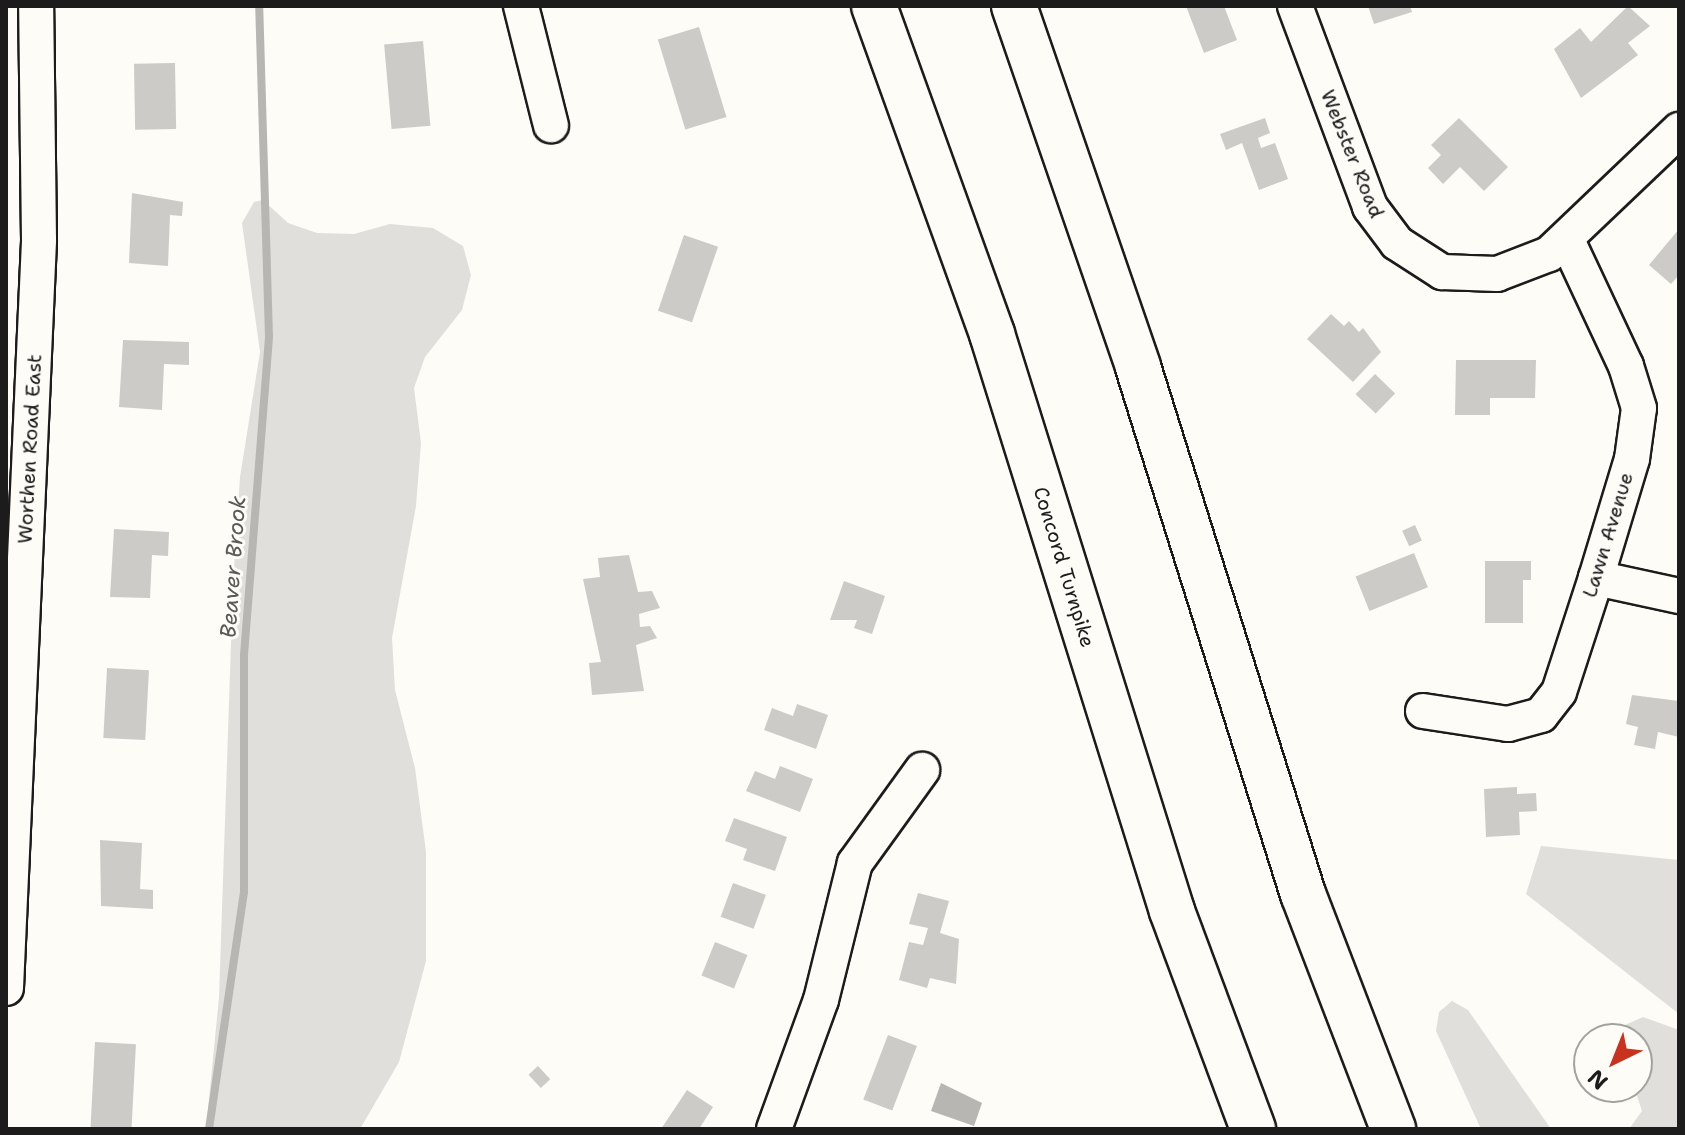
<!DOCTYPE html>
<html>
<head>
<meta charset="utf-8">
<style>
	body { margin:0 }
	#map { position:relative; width:1685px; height:1135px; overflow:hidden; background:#fdfcf7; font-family:"Shantell Sans",sans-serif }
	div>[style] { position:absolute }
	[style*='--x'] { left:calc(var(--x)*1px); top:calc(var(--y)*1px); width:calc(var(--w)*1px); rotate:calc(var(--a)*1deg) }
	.green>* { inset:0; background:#e0dfdb }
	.water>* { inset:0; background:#b7b6b2 }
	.stream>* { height:8px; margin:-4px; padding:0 4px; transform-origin:4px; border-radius:4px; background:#b7b6b2 }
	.building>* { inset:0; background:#cccbc8; transform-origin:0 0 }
	.roads { filter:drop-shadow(2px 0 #1c1c1c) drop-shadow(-2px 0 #1c1c1c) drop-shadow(0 2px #1c1c1c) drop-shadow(0 -2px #1c1c1c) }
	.minor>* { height:34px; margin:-17px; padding:0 17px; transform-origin:17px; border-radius:17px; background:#fdfcf7 }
	.highway>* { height:44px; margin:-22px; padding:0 22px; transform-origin:22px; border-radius:22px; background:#fdfcf7 }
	span { translate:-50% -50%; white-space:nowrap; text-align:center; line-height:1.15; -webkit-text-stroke:6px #fdfcf7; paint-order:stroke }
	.street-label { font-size:20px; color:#1c1c1c }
	.water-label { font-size:22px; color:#5a5a58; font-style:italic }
	.frame { position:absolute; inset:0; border:8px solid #1c1c1c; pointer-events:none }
	.north { position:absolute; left:1573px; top:1023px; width:80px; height:80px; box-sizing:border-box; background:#fdfcf7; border:2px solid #a3a29f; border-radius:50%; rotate:223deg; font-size:22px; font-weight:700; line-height:32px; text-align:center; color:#1c1c1c }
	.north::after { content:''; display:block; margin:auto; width:28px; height:36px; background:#c8321e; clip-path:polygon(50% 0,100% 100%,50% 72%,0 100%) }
</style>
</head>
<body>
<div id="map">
	<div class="green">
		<div style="clip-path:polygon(263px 200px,288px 223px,317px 233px,354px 234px,390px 224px,433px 228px,463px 246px,471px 275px,462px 310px,425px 357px,414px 388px,421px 443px,416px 506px,392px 638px,395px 690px,415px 768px,426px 852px,426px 961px,399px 1062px,360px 1129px,206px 1129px,219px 998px,233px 584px,240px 477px,260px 352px,242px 223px,254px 202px)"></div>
		<div style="clip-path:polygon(1541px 846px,1679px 860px,1679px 1014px,1526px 894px)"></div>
		<div style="clip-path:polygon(1452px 1001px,1468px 1010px,1551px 1129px,1481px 1129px,1436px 1031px,1439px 1012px)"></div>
		<div style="clip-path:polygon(1643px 1017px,1679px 1030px,1679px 1129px,1629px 1129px,1642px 1111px,1634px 1087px,1637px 1039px,1620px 1039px,1623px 1026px)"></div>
	</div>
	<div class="water">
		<div style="clip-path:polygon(941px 1083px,982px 1103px,974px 1126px,931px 1111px)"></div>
	</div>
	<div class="stream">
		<div style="--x:209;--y:1129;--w:240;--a:-81.6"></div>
		<div style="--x:244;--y:892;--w:237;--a:-90"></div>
		<div style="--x:244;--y:655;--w:319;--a:-85.5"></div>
		<div style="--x:269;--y:337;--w:331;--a:-91.7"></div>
	</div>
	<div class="building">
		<div style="clip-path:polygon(1174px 6px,1224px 6px,1237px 40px,1204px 53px,1186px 6px)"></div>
		<div style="clip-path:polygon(1368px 6px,1410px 6px,1412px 12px,1374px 24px)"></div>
		<div style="clip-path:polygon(1628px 6px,1650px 26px,1628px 43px,1638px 55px,1581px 98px,1554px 49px,1580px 28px,1591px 42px)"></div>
		<div style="left:699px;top:27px;width:94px;height:43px;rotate:73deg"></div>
		<div style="left:423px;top:41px;width:85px;height:39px;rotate:85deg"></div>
		<div style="left:175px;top:63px;width:66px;height:41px;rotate:89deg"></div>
		<div style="clip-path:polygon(1265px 118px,1270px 133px,1258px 138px,1261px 148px,1275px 143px,1288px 179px,1259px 190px,1242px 143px,1226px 150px,1220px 134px)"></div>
		<div style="clip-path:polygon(1459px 118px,1508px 167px,1484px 191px,1460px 167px,1443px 184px,1428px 168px,1441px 155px,1431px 145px)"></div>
		<div style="clip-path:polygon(132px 193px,183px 202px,182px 216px,170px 215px,168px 266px,129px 263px)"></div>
		<div style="clip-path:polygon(1679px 229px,1679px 275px,1671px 284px,1649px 265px)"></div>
		<div style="left:684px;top:235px;width:36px;height:80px;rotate:19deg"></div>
		<div style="clip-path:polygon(1331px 314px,1344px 326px,1349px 321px,1359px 332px,1363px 328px,1381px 352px,1353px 382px,1307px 339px)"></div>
		<div style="clip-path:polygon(123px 340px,189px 342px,189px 365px,164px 364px,162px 410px,119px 407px)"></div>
		<div style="clip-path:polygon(1456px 360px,1536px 360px,1535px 398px,1490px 398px,1490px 415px,1455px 415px)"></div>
		<div style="left:1375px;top:374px;width:28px;height:28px;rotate:44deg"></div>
		<div style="left:1415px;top:525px;width:17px;height:14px;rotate:66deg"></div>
		<div style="clip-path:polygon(114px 529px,169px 532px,168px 556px,152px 555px,150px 598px,110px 597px)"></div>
		<div style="left:1414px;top:553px;width:37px;height:63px;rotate:68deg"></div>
		<div style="clip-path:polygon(629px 555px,638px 592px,652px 591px,660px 608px,639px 614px,640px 627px,650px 626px,657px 638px,636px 645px,644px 691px,592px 695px,589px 663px,601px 662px,583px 579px,600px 577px,598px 558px)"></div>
		<div style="clip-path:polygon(1485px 561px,1531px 561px,1531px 580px,1523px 580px,1523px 623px,1485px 623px)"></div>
		<div style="clip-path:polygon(844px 581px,885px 596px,872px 634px,854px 628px,857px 620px,830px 620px)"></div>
		<div style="left:107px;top:668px;width:42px;height:70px;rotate:3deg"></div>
		<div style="clip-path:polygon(1632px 695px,1679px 701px,1679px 737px,1658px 732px,1655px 749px,1634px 745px,1638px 727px,1626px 724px)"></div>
		<div style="clip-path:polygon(797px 704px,828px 715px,816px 749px,764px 730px,772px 708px,793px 716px)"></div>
		<div style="clip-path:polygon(780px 766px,813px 779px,800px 812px,746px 791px,755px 771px,775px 779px)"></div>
		<div style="clip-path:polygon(1517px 787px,1517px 794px,1536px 793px,1537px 811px,1519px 812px,1520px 835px,1486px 837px,1484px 789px)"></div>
		<div style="clip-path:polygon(734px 818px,787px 837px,775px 871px,743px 860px,747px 849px,725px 841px)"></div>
		<div style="clip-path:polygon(100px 840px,142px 843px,140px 889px,153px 890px,153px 909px,101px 906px)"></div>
		<div style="left:733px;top:883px;width:35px;height:36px;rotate:20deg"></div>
		<div style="clip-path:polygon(918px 893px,949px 901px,940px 933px,959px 939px,956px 984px,930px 978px,927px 988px,899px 980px,909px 942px,923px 945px,928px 928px,909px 924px)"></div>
		<div style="left:715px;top:942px;width:35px;height:36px;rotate:22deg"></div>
		<div style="left:888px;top:1035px;width:31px;height:69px;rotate:21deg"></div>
		<div style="left:95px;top:1042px;width:41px;height:87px;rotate:3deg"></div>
		<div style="left:538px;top:1066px;width:18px;height:13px;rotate:47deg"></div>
		<div style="clip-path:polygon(687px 1090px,713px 1107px,699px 1129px,661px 1129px)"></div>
	</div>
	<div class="roads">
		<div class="minor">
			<div style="--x:521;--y:6;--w:123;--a:75.9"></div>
			<div style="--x:1295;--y:6;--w:215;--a:69.5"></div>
			<div style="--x:1370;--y:207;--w:45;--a:53.1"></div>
			<div style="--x:1397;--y:243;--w:54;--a:32.8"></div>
			<div style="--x:1442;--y:272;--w:55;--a:2.1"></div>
			<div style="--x:1497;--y:274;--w:56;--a:-21"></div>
			<div style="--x:1549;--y:254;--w:180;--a:-43.6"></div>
			<div style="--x:1596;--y:578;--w:85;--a:12.2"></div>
			<div style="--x:1423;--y:711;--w:86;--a:8.7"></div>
			<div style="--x:1508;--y:724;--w:34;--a:-15"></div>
			<div style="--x:1541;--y:715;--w:29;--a:-52"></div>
			<div style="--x:1559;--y:692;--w:120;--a:-72"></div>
			<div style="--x:1596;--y:578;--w:124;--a:-73.2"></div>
			<div style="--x:1632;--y:459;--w:51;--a:-82.2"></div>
			<div style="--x:1639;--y:408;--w:44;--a:-107.2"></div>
			<div style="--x:1626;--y:366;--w:139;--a:-115.1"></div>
			<div style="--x:6;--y:988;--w:749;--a:-87.47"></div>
			<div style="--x:39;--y:240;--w:234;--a:-90.7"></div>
			<div style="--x:774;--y:1129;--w:137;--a:-70"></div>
			<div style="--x:821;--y:1000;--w:141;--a:-76.1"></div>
			<div style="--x:855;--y:863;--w:115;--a:-54.2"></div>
		</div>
		<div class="highway">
			<div style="--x:874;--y:6;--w:349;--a:70.2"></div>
			<div style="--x:992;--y:334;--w:604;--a:72.67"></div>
			<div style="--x:1172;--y:911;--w:233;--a:69.6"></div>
			<div style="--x:1014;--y:6;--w:382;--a:71"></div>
			<div style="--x:1138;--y:367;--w:552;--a:72.62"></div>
			<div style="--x:1303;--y:894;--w:252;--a:69"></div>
		</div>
	</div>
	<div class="street-label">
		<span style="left:1352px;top:154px;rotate:68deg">Webster Road</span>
		<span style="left:30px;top:449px;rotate:-87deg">Worthen Road East</span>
		<span style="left:1608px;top:535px;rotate:-73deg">Lawn Avenue</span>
		<span style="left:1064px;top:567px;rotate:73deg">Concord Turnpike</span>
	</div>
	<div class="water-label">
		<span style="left:233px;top:567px;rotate:-86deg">Beaver Brook</span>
	</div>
	<div class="frame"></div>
	<div class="north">N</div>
</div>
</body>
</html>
